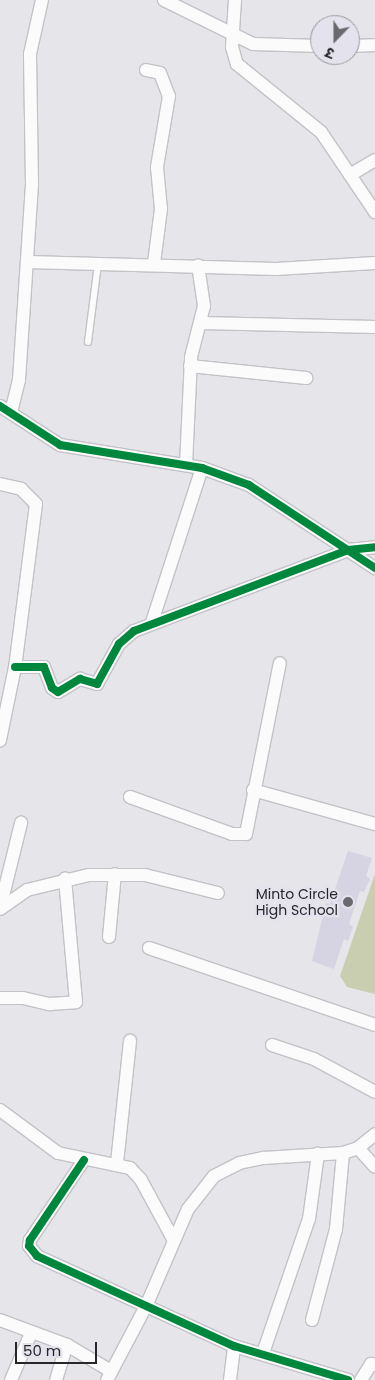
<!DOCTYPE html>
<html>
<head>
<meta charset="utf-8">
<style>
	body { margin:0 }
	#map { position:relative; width:375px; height:1380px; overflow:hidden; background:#e5e5ea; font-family:Poppins,"Noto Sans Devanagari",sans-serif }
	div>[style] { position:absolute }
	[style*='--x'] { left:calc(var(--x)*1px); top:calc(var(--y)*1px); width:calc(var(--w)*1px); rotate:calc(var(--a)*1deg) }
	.green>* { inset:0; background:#c8ceaf }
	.building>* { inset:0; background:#d6d3e3 }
	.roads { filter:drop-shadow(1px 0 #c3c2c6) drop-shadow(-1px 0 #c3c2c6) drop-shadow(0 1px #c3c2c6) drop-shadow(0 -1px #c3c2c6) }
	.service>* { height:6px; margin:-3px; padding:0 3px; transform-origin:3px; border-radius:3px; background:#fbfbfc }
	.minor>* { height:12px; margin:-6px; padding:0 6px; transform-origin:6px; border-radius:6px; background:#fbfbfc }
	.cycleway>* { height:8px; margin:-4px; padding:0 4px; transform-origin:4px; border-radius:4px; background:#00873e }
	.dots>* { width:14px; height:14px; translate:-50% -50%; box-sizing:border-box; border:2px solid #e4e2ed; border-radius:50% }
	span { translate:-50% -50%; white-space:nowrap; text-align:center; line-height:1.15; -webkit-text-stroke:5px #e4e2ed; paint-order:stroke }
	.poi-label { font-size:14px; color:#27262a }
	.right { translate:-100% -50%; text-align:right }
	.north { position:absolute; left:310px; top:15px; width:50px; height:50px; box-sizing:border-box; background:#e4e2ed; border:1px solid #98979f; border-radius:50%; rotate:202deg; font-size:14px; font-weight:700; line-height:20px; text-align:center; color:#27262a }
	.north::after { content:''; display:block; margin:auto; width:18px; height:22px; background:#6a696d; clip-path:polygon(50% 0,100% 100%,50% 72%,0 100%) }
	.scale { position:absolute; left:15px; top:1342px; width:82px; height:22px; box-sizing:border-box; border:2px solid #27262a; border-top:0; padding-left:6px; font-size:15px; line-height:18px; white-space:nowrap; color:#27262a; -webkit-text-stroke:4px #e4e2ed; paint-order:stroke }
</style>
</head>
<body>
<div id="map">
	<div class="green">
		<div style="clip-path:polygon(375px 874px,375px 994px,347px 987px,340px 976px)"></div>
	</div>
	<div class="building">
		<div style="clip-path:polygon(348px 851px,372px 858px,366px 876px,370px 879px,364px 892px,360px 891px,349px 924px,353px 927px,348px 941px,344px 939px,334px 969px,312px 961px,326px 903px,330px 904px)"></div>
	</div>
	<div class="roads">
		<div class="service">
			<div style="--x:88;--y:342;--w:79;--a:-82.7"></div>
		</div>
		<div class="minor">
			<div style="--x:164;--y:0;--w:99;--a:26.3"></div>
			<div style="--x:253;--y:44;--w:67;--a:1.7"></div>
			<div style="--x:235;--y:0;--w:47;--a:93.7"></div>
			<div style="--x:232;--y:47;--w:18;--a:74"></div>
			<div style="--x:237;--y:64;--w:108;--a:39"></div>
			<div style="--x:321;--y:132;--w:97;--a:56"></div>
			<div style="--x:350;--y:46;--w:25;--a:-2"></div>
			<div style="--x:146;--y:70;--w:14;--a:12"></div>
			<div style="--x:160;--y:73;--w:25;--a:69"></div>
			<div style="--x:169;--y:96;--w:72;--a:99.6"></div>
			<div style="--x:157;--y:167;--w:42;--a:84.6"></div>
			<div style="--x:161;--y:209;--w:54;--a:97.4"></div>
			<div style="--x:350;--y:175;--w:29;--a:-31"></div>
			<div style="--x:28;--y:262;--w:248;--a:1.6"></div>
			<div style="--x:276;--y:269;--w:99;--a:-3.5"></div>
			<div style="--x:201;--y:323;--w:174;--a:1.3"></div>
			<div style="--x:190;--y:366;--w:117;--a:5.9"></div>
			<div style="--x:0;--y:406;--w:72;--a:33"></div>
			<div style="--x:60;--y:445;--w:144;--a:9.2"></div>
			<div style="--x:202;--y:468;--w:50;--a:19.9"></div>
			<div style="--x:249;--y:485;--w:151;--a:33.4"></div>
			<div style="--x:11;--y:412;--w:33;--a:-76"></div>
			<div style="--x:19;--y:380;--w:197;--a:-86.2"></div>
			<div style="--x:32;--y:183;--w:129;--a:-90.9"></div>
			<div style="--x:30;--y:54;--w:55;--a:-77.5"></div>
			<div style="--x:186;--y:465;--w:108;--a:-87.3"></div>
			<div style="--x:191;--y:357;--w:53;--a:-75.7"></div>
			<div style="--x:204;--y:306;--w:41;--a:-98.3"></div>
			<div style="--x:0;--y:484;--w:22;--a:13"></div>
			<div style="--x:21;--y:489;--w:21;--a:45"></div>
			<div style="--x:36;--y:504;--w:164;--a:97.3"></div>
			<div style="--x:15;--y:667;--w:75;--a:101.6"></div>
			<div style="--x:152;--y:622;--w:162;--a:-72"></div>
			<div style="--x:15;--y:667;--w:29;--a:0"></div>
			<div style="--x:44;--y:667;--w:22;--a:69"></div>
			<div style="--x:52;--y:688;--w:7;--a:34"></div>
			<div style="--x:58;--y:692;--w:26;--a:-31"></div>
			<div style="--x:80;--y:679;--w:18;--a:16"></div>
			<div style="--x:97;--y:684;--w:46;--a:-61.2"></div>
			<div style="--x:119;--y:644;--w:20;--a:-41"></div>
			<div style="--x:134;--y:631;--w:229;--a:-20.7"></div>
			<div style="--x:348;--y:550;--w:27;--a:-6"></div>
			<div style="--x:253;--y:790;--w:127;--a:15.6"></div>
			<div style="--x:130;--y:797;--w:109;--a:19.9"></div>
			<div style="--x:232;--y:834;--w:14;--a:0"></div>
			<div style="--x:246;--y:834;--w:174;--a:-78.8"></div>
			<div style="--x:0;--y:908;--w:88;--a:-76.1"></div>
			<div style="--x:0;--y:909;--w:33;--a:-35"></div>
			<div style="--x:27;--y:890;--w:64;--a:-13.6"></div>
			<div style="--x:89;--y:875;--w:56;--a:0"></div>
			<div style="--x:145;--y:875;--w:75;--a:13.9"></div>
			<div style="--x:109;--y:937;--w:63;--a:-84.6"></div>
			<div style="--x:149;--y:948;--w:239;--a:18.8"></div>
			<div style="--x:0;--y:998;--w:23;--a:0"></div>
			<div style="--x:23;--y:998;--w:28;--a:13"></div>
			<div style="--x:50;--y:1004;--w:26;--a:-4"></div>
			<div style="--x:76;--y:1002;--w:124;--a:-95.1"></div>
			<div style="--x:272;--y:1045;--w:44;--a:18.4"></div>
			<div style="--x:314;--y:1059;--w:69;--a:28.4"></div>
			<div style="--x:0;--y:1110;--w:72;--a:36.6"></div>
			<div style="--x:58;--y:1153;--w:74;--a:11.8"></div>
			<div style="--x:130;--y:1168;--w:16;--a:47"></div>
			<div style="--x:141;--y:1180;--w:67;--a:61.5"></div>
			<div style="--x:358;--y:1148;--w:25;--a:48"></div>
			<div style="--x:84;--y:1160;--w:97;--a:124"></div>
			<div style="--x:30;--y:1240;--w:6;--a:99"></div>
			<div style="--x:29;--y:1246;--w:13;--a:51"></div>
			<div style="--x:37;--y:1256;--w:217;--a:24.6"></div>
			<div style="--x:234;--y:1346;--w:119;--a:16.6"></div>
			<div style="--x:117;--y:1163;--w:123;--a:-83.9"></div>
			<div style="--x:0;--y:1320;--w:72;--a:20.5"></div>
			<div style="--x:67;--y:1345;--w:51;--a:30.6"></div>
			<div style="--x:312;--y:1320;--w:94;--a:-75.2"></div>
			<div style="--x:336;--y:1229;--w:76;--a:-84.7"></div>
			<div style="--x:263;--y:1353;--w:142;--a:-71.1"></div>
			<div style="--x:309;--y:1219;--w:66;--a:-82.1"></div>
			<div style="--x:11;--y:1380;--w:51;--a:-66.9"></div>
			<div style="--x:56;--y:1380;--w:37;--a:-73"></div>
			<div style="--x:107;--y:1380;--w:86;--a:-62.2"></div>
			<div style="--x:147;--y:1304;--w:103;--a:-66.7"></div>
			<div style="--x:188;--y:1209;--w:42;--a:-51.8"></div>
			<div style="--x:214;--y:1176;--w:28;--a:-27"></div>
			<div style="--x:239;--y:1163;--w:25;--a:-12"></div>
			<div style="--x:263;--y:1158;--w:80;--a:-3.6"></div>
			<div style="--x:343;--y:1153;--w:16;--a:-18"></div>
			<div style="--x:358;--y:1148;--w:22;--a:-39"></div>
			<div style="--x:230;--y:1380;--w:34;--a:-83"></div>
			<div style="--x:361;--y:1380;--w:19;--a:-58"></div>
			<div style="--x:371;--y:1364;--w:4;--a:14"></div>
		</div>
	</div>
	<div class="cycleway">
		<div style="--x:0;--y:406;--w:72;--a:33"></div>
		<div style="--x:60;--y:445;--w:144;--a:9.2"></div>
		<div style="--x:202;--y:468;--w:50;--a:19.9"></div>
		<div style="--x:249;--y:485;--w:151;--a:33.4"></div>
		<div style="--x:15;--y:667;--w:29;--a:0"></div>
		<div style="--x:44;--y:667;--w:22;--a:69"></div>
		<div style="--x:52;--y:688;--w:7;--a:34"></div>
		<div style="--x:58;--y:692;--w:26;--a:-31"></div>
		<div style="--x:80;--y:679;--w:18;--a:16"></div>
		<div style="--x:97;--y:684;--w:46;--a:-61.2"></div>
		<div style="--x:119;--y:644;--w:20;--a:-41"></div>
		<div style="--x:134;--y:631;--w:229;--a:-20.7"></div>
		<div style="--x:348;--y:550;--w:27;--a:-6"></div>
		<div style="--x:84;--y:1160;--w:97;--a:124"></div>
		<div style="--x:30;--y:1240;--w:6;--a:99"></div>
		<div style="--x:29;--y:1246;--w:13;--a:51"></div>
		<div style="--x:37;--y:1256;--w:217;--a:24.6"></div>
		<div style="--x:234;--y:1346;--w:119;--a:16.6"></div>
	</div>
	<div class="dots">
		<div style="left:348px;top:902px;background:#6a696d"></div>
	</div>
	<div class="poi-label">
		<span class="right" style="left:338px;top:902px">Minto Circle<br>High School</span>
	</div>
	<div class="north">उ</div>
	<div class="scale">50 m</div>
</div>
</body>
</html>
